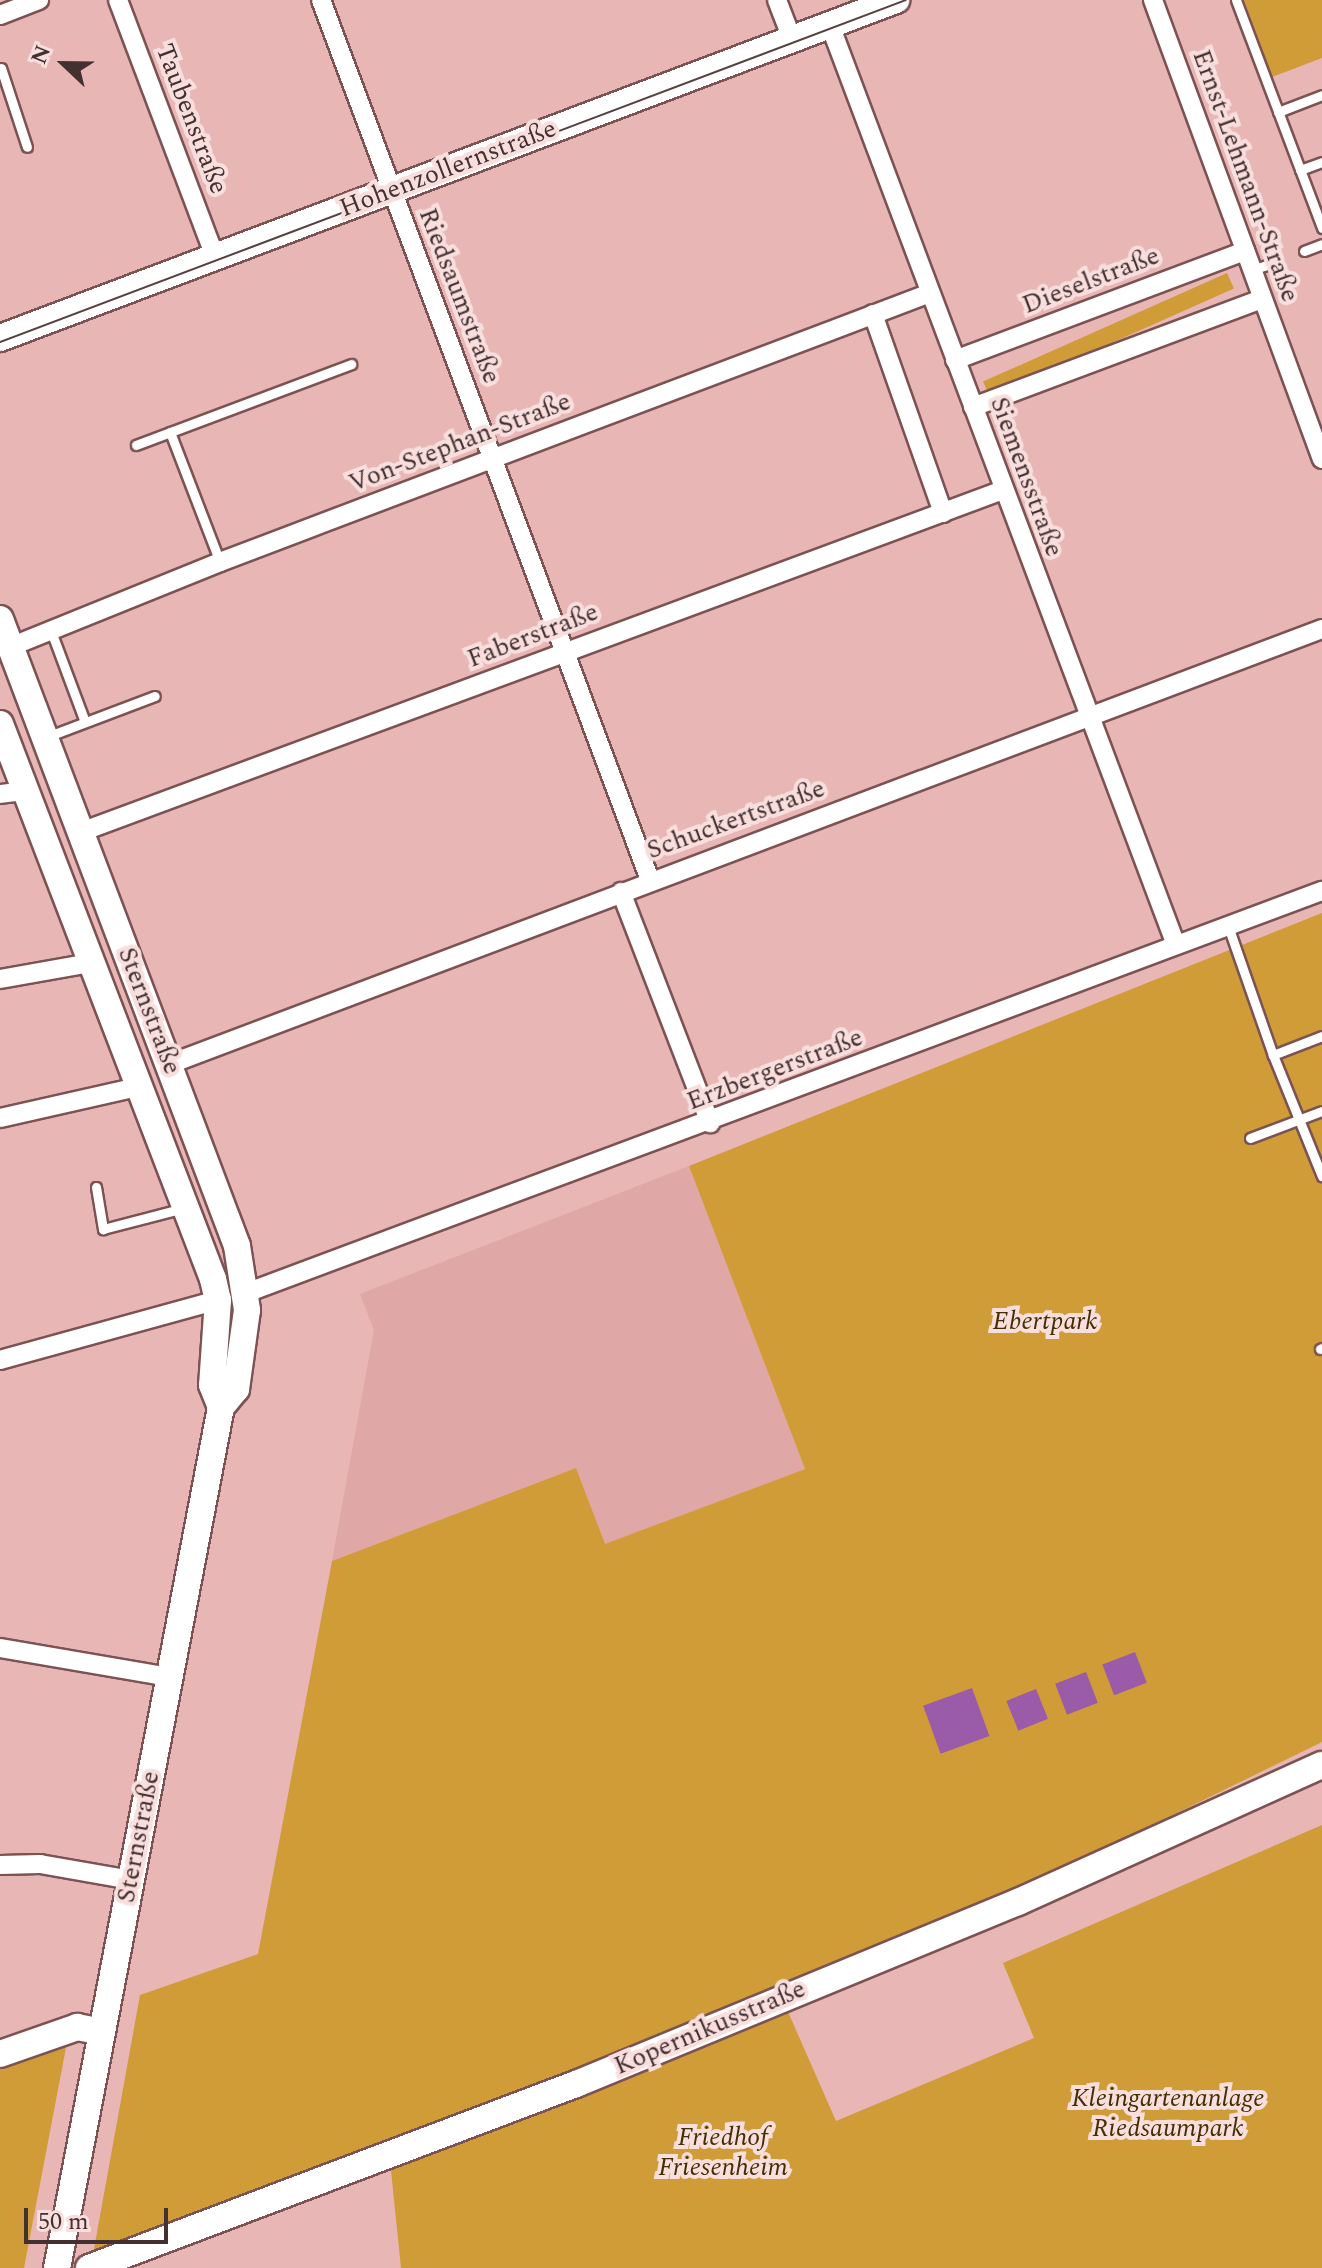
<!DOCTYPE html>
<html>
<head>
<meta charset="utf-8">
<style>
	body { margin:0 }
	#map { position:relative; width:1322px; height:2268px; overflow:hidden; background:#e7b6b5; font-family:Spectral,serif }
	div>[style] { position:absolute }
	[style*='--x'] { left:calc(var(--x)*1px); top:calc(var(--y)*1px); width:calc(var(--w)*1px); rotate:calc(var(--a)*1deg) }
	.built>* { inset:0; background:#dfa7a6 }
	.green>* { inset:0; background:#d09c37; transform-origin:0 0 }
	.water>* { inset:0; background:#9a5ba9; transform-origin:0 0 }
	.roads { filter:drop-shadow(2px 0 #7d5252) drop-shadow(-2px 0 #7d5252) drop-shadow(0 2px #7d5252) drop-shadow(0 -2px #7d5252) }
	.lane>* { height:9px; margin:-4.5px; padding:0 4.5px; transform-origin:4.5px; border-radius:4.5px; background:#fff }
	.street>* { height:18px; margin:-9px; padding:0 9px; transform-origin:9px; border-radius:9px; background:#fff }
	.secondary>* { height:26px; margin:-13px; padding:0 13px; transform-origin:13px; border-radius:13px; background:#fff }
	.tram>* { height:2px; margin:-1px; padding:0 1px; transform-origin:1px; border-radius:1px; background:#564040 }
	span { translate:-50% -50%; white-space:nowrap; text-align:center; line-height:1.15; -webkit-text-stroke:8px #f8dedd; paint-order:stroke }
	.street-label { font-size:26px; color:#433030 }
	.park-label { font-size:26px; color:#452f02; font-style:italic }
	.north { position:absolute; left:24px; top:24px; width:80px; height:80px; -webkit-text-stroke:6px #f8dedd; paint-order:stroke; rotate:292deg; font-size:22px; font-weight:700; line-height:32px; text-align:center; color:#433030 }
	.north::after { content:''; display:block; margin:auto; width:28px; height:36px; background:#433030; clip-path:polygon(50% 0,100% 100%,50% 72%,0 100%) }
	.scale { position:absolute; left:24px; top:2208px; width:144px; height:36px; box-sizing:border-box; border:4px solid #433030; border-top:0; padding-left:10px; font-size:24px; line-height:28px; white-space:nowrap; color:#433030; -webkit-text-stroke:6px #f8dedd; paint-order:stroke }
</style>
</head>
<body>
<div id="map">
	<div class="built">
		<div style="clip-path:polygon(689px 1166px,805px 1469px,605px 1545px,576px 1468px,332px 1561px,374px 1330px,360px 1294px)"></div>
	</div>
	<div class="green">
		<div style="clip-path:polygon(1244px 0,1322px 0,1322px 58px,1272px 77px)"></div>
		<div style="left:1227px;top:273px;width:17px;height:267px;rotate:66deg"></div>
		<div style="clip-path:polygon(1322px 913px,1322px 1742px,981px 1909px,576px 2078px,92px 2260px,140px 1995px,258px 1954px,332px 1561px,576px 1468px,605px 1544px,805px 1469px,689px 1166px)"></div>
		<div style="clip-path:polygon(1322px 1825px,1322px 2268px,401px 2268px,390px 2161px,785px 2005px,836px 2121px,1034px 2038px,1003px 1963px)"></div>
		<div style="clip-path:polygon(68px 2037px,24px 2268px,0 2268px,0 2061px)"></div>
	</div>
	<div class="water">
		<div style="left:1135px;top:1652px;width:33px;height:35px;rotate:69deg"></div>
		<div style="left:1086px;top:1672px;width:33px;height:33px;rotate:69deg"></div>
		<div style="left:972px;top:1688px;width:51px;height:52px;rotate:70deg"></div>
		<div style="left:1036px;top:1689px;width:32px;height:32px;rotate:68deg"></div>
	</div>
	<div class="roads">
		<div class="lane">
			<div style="--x:1236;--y:0;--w:244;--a:69.3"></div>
			<div style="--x:1;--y:68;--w:83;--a:71.8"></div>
			<div style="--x:1278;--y:112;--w:47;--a:-21.1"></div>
			<div style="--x:1300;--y:170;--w:23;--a:-20"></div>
			<div style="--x:1304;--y:251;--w:19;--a:-21"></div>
			<div style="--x:1252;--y:270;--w:24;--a:-19"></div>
			<div style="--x:170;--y:432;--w:139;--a:69"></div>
			<div style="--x:136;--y:445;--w:230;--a:-20.6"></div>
			<div style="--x:51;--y:631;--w:97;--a:69.5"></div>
			<div style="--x:49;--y:736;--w:113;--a:-20.7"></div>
			<div style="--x:1228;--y:926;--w:137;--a:70.8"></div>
			<div style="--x:1322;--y:1036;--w:53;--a:158.8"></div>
			<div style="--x:1273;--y:1055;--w:131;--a:68"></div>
			<div style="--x:1250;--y:1138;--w:77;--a:-20.6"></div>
			<div style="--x:96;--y:1187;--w:43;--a:80.5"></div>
			<div style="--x:103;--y:1229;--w:84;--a:-14.5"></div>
			<div style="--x:1320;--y:1349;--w:2;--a:-27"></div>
		</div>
		<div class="street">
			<div style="--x:118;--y:0;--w:275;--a:69.3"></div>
			<div style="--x:321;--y:0;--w:939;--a:69.5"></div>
			<div style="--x:777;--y:0;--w:42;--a:69"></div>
			<div style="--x:1153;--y:0;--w:489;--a:69.8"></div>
			<div style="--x:0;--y:15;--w:42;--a:-21"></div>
			<div style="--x:830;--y:25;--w:983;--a:69.39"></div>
			<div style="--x:873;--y:314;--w:211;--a:70.6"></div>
			<div style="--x:955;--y:360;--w:310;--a:-20.6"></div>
			<div style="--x:973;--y:407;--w:309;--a:-20.5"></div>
			<div style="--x:10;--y:647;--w:227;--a:-22"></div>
			<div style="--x:220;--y:562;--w:759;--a:-20.75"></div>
			<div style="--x:0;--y:794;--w:25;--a:-7"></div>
			<div style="--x:81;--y:832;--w:983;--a:-20.35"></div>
			<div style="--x:621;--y:892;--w:248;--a:68.9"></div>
			<div style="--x:0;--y:979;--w:92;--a:-10"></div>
			<div style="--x:170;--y:1064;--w:1231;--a:-20.69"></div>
			<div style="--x:0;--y:1118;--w:141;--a:-12.7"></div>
			<div style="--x:246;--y:1293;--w:1149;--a:-20.49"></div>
			<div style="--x:0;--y:1360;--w:226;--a:-15.4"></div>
			<div style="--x:0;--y:1648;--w:171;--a:9.7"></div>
			<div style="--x:0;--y:1865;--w:40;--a:-1.4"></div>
			<div style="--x:40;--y:1864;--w:92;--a:10"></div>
		</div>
		<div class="secondary">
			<div style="--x:0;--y:338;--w:958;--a:-20.67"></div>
			<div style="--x:0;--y:619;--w:670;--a:69.29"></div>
			<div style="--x:237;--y:1246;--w:65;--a:81.1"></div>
			<div style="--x:247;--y:1310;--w:80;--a:97.9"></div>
			<div style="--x:236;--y:1389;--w:23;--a:130"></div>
			<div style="--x:221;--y:1407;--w:876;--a:100.78"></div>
			<div style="--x:0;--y:724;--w:594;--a:69"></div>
			<div style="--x:213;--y:1279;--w:22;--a:77"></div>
			<div style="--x:218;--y:1300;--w:85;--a:94"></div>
			<div style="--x:212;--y:1385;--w:24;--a:68"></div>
			<div style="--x:0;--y:2054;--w:82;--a:-19.3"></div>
			<div style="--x:77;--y:2027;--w:25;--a:11"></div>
			<div style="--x:89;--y:2268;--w:521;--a:-20.7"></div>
			<div style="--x:576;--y:2084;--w:478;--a:-22.4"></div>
			<div style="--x:1018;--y:1902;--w:333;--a:-24.3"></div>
		</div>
	</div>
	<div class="tram">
		<div style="--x:0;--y:342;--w:968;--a:-20.68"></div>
	</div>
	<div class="street-label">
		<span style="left:191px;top:119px;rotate:69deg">Taubenstraße</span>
		<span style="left:448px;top:169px;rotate:-21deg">Hohenzollernstraße</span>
		<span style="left:1245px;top:176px;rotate:70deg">Ernst-Lehmann-Straße</span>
		<span style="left:1091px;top:281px;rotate:-21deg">Dieselstraße</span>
		<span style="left:459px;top:296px;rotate:69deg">Riedsaumstraße</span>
		<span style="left:460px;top:443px;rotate:-21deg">Von-Stephan-Straße</span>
		<span style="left:1026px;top:477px;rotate:70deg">Siemensstraße</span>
		<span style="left:533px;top:636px;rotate:-21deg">Faberstraße</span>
		<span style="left:736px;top:820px;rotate:-20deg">Schuckertstraße</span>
		<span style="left:149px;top:1011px;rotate:69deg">Sternstraße</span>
		<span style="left:775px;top:1070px;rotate:-21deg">Erzbergerstraße</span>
		<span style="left:139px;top:1837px;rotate:-79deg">Sternstraße</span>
		<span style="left:710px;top:2028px;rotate:-23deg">Kopernikusstraße</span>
	</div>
	<div class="park-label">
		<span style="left:1045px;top:1322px">Ebertpark</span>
		<span style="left:1168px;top:2114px">Kleingartenanlage<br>Riedsaumpark</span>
		<span style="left:723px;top:2153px">Friedhof<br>Friesenheim</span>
	</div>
	<div class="north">N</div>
	<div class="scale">50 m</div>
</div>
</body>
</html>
